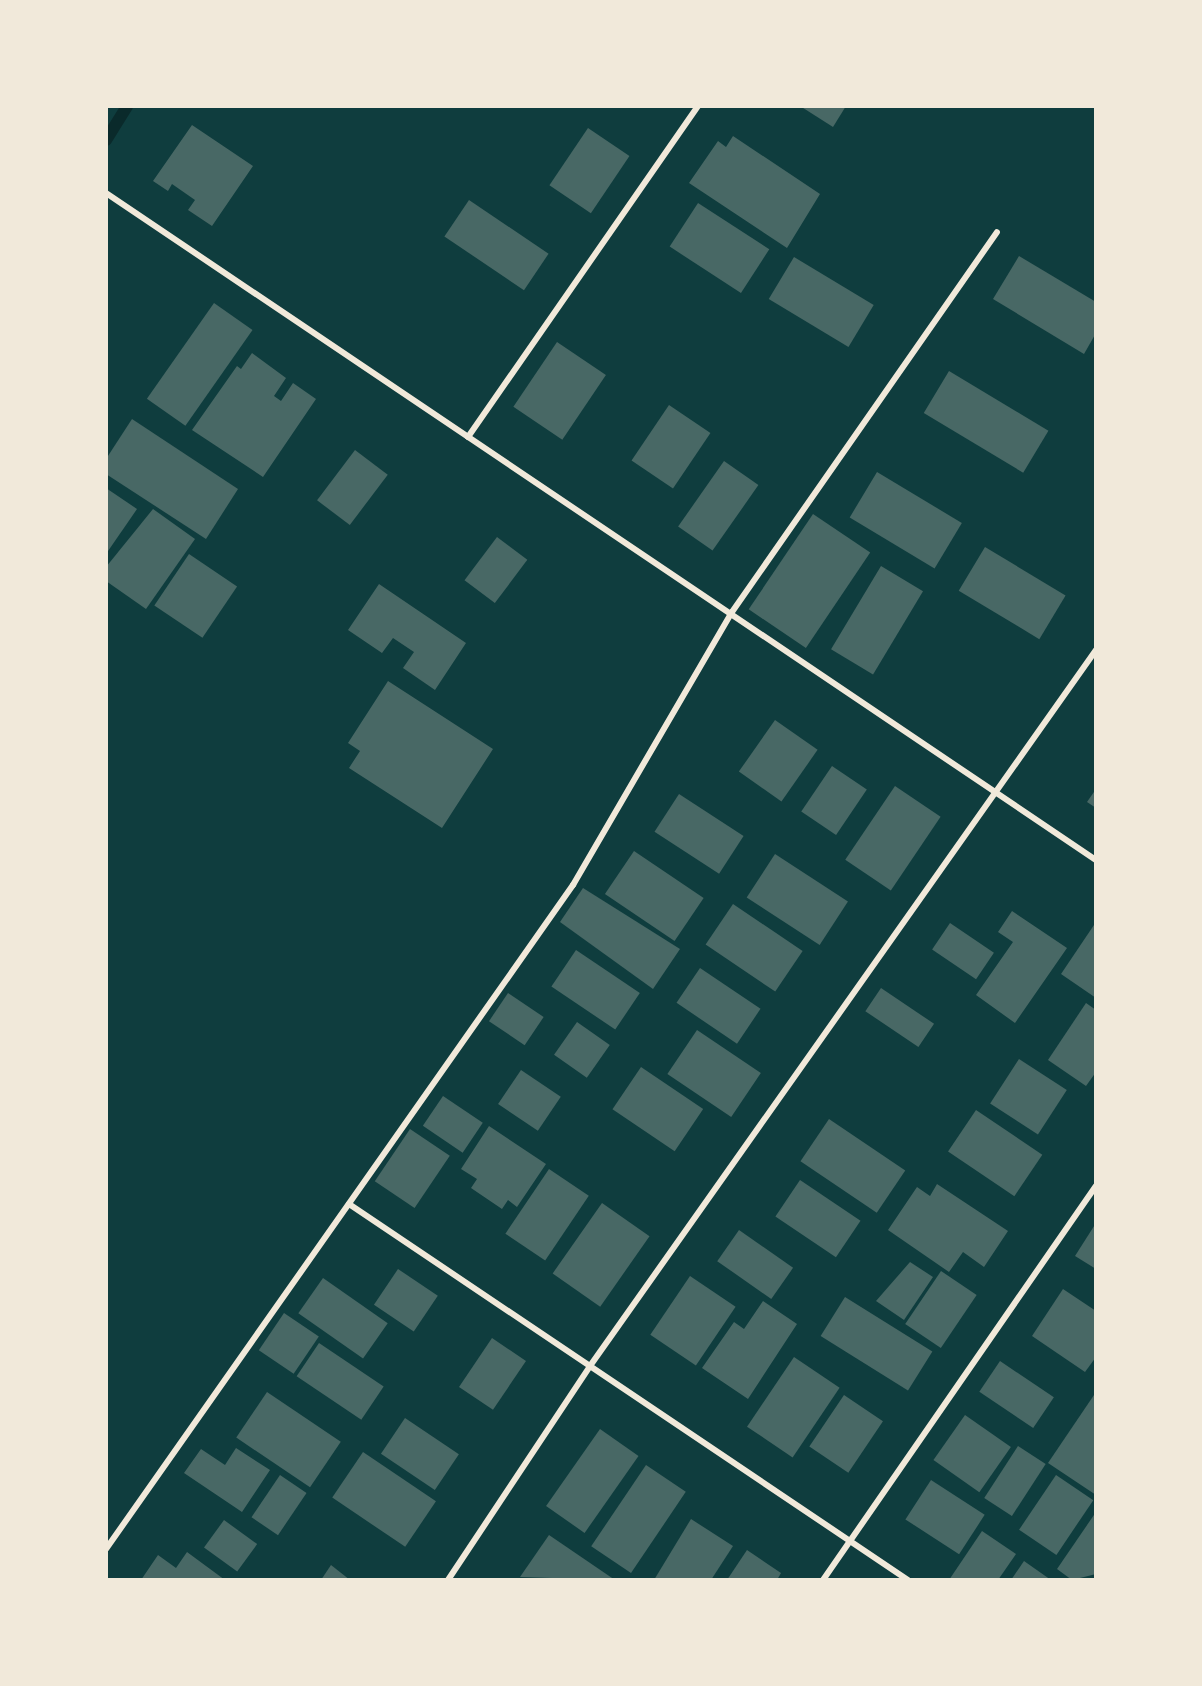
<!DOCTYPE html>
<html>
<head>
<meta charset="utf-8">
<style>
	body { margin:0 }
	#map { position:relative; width:1202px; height:1686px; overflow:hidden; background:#0f3d3e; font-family:"Varela Round",sans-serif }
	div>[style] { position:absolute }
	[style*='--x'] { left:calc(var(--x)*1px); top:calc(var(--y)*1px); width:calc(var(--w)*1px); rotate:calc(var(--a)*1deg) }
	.stream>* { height:12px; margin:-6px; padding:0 6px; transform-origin:6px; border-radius:6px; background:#0a2a2b }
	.building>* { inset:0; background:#486865; transform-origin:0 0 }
	.minor>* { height:6px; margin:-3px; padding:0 3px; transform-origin:3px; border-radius:3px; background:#f1e9da }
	span { translate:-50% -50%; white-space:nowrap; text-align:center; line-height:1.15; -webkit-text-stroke:6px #f1e9da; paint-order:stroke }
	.frame { position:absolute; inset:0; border:108px solid #f1e9da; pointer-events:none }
</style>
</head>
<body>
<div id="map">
	<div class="stream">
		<div style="--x:106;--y:140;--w:40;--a:-58"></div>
	</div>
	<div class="building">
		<div style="clip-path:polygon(800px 106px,846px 106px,833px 127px)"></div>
		<div style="clip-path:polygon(192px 125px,253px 166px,212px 226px,188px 210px,195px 200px,172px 184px,168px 191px,153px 181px)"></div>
		<div style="left:588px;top:128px;width:50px;height:69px;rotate:34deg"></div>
		<div style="clip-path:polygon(733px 136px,820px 194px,787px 248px,689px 183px,718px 141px,726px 147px)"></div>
		<div style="left:469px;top:200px;width:96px;height:44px;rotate:34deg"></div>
		<div style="left:698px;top:203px;width:85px;height:52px;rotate:33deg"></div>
		<div style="clip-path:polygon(1019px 256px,1096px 302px,1096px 333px,1084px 354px,993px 299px)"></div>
		<div style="left:794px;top:257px;width:93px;height:49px;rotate:31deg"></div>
		<div style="left:214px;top:303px;width:47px;height:117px;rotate:35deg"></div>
		<div style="left:557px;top:342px;width:59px;height:78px;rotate:34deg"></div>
		<div style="clip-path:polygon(252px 353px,286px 378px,274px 396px,281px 401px,293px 383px,316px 399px,263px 477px,192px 430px,237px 366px,241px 369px)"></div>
		<div style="left:949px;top:371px;width:116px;height:49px;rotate:31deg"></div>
		<div style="left:669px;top:405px;width:50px;height:67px;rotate:34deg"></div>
		<div style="clip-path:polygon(132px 419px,238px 489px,206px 539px,106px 474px,106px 459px)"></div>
		<div style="left:355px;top:450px;width:41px;height:63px;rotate:37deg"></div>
		<div style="left:724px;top:461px;width:42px;height:80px;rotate:35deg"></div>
		<div style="left:877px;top:472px;width:99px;height:53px;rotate:31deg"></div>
		<div style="clip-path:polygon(106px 488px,137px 509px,106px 554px)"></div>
		<div style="clip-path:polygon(153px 509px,195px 539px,146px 609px,106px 581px,106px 567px)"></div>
		<div style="left:813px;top:514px;width:69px;height:115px;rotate:34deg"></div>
		<div style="left:497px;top:537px;width:38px;height:54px;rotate:37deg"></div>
		<div style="left:985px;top:547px;width:94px;height:51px;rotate:31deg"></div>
		<div style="left:189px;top:554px;width:58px;height:62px;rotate:34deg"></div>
		<div style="left:881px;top:566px;width:49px;height:97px;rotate:31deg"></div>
		<div style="clip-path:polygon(379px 584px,466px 643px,435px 690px,403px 668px,414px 652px,393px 638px,382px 653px,348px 630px)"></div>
		<div style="clip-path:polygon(388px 681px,493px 749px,442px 828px,349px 768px,360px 751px,348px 743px)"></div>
		<div style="left:775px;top:720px;width:52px;height:63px;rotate:35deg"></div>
		<div style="left:832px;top:766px;width:42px;height:55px;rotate:34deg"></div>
		<div style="left:895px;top:786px;width:55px;height:89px;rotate:34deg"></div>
		<div style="clip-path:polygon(1096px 789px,1096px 808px,1087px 802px)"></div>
		<div style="left:679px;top:794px;width:77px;height:45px;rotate:33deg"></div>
		<div style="left:634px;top:851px;width:84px;height:52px;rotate:34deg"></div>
		<div style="left:775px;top:854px;width:87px;height:52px;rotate:33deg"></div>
		<div style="clip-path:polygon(583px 888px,680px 949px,653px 989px,560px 922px)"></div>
		<div style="left:733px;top:904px;width:84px;height:49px;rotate:34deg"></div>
		<div style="clip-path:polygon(1012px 911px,1067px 948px,1015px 1023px,976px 995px,1013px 942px,998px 932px)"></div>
		<div style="clip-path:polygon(1096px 922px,1096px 998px,1061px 974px)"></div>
		<div style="left:950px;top:923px;width:53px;height:32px;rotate:34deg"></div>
		<div style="left:576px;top:950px;width:77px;height:44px;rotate:34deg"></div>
		<div style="left:700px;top:968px;width:73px;height:42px;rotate:34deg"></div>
		<div style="left:881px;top:988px;width:64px;height:28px;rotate:34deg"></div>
		<div style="left:508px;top:993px;width:43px;height:34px;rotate:34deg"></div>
		<div style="clip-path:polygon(1086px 1003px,1096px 1010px,1096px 1072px,1086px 1086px,1048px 1060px)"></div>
		<div style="left:577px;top:1022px;width:40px;height:40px;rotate:35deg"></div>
		<div style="left:697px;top:1030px;width:77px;height:53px;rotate:34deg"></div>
		<div style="left:1019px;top:1059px;width:57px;height:53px;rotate:33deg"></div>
		<div style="left:641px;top:1067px;width:75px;height:51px;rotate:34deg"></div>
		<div style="left:521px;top:1070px;width:48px;height:41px;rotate:34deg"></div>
		<div style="left:443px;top:1096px;width:48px;height:36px;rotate:34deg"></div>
		<div style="left:976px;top:1110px;width:80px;height:50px;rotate:34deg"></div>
		<div style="left:829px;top:1119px;width:92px;height:51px;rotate:34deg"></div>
		<div style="clip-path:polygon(489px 1126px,546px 1164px,517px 1207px,508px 1200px,502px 1209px,471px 1188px,477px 1179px,461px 1169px)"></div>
		<div style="left:410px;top:1129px;width:48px;height:63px;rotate:34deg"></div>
		<div style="left:549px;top:1169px;width:48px;height:78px;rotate:34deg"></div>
		<div style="left:800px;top:1180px;width:73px;height:44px;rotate:34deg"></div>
		<div style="clip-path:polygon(937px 1184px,1008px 1231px,984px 1267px,963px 1252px,949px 1272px,888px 1230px,917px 1187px,930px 1196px)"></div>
		<div style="left:602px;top:1203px;width:58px;height:86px;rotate:35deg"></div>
		<div style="clip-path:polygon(1096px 1223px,1096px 1269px,1075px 1256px)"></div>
		<div style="left:739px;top:1230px;width:66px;height:38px;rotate:35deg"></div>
		<div style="clip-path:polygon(910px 1262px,933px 1277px,904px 1320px,876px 1301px)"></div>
		<div style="left:398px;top:1269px;width:48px;height:43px;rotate:34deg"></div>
		<div style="left:941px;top:1271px;width:43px;height:64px;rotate:34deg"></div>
		<div style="left:690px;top:1276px;width:55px;height:71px;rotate:34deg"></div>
		<div style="left:323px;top:1278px;width:79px;height:43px;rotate:35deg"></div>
		<div style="clip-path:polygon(1063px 1289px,1096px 1311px,1096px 1357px,1085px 1372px,1032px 1336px)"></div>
		<div style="left:845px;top:1297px;width:103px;height:46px;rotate:32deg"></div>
		<div style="clip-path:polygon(763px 1301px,797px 1324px,748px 1399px,702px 1368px,734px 1322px,744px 1329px)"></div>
		<div style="left:284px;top:1313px;width:42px;height:45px;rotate:34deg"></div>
		<div style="left:492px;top:1338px;width:41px;height:59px;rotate:34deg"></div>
		<div style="left:319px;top:1343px;width:78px;height:40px;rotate:34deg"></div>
		<div style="left:794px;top:1357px;width:55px;height:84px;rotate:34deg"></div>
		<div style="left:1000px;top:1361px;width:65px;height:37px;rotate:34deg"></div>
		<div style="left:267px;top:1392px;width:89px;height:55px;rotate:34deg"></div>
		<div style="left:844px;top:1395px;width:47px;height:62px;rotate:34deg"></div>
		<div style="clip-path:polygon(1094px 1395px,1096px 1396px,1096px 1495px,1048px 1463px)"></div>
		<div style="left:965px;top:1415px;width:56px;height:55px;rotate:35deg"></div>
		<div style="left:405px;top:1418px;width:65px;height:43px;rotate:34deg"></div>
		<div style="left:600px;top:1429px;width:47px;height:94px;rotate:35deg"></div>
		<div style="left:1018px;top:1446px;width:33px;height:62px;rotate:33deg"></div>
		<div style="clip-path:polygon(236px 1448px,270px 1470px,242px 1512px,184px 1473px,201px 1449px,225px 1465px)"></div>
		<div style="left:363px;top:1452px;width:88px;height:55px;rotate:34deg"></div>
		<div style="left:646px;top:1465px;width:48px;height:98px;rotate:34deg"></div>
		<div style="left:280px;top:1475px;width:32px;height:51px;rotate:34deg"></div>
		<div style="left:1056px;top:1475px;width:45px;height:66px;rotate:34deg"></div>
		<div style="left:931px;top:1480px;width:64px;height:47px;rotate:33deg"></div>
		<div style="clip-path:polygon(1096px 1512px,1096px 1574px,1072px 1580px,1057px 1569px)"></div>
		<div style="clip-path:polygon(691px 1519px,733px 1546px,711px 1580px,654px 1580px)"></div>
		<div style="left:224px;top:1520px;width:41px;height:34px;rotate:36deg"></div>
		<div style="clip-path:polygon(982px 1531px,1016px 1554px,998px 1580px,949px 1580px)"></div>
		<div style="clip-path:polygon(549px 1535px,615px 1580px,520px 1577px)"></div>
		<div style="clip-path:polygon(747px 1550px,781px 1573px,777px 1580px,727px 1580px)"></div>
		<div style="clip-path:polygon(187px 1552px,225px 1580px,141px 1580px,158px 1555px,176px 1568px)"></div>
		<div style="clip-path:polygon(1024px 1561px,1051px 1580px,1011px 1580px)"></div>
		<div style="clip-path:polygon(331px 1565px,350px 1580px,321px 1580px)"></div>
	</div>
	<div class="minor">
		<div style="--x:106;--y:193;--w:1194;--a:33.97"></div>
		<div style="--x:468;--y:437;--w:403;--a:-55.2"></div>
		<div style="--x:349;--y:1204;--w:674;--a:33.93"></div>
		<div style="--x:106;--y:1549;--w:812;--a:-54.88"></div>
		<div style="--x:573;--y:885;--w:316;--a:-59.8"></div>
		<div style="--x:732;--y:612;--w:463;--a:-55.1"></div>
		<div style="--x:448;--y:1580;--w:257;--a:-56.4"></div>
		<div style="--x:590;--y:1366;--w:877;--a:-54.75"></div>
		<div style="--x:823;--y:1580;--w:479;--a:-55.3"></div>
	</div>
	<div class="frame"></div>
</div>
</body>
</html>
